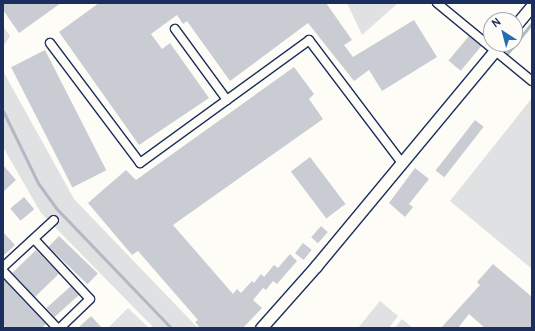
<!DOCTYPE html>
<html>
<head>
<meta charset="utf-8">
<style>
	body { margin:0 }
	#map { position:relative; width:535px; height:331px; overflow:hidden; background:#fdfcf7; font-family:Pangolin,sans-serif }
	div>[style] { position:absolute }
	[style*='--x'] { left:calc(var(--x)*1px); top:calc(var(--y)*1px); width:calc(var(--w)*1px); rotate:calc(var(--a)*1deg) }
	.green>* { inset:0; background:#e0e1e3 }
	.stream>* { height:3px; margin:-1.5px; padding:0 1.5px; transform-origin:1.5px; border-radius:1.5px; background:#b3b8c5 }
	.building>* { inset:0; background:#c9ccd3; transform-origin:0 0 }
	.roads { filter:drop-shadow(1px 0 #1b2f5e) drop-shadow(-1px 0 #1b2f5e) drop-shadow(0 1px #1b2f5e) drop-shadow(0 -1px #1b2f5e) }
	.street>* { height:8px; margin:-4px; padding:0 4px; transform-origin:4px; border-radius:4px; background:#fdfcf7 }
	.secondary>* { height:11px; margin:-5.5px; padding:0 5.5px; transform-origin:5.5px; border-radius:5.5px; background:#fdfcf7 }
	span { translate:-50% -50%; white-space:nowrap; text-align:center; line-height:1.15; -webkit-text-stroke:3px #fdfcf7; paint-order:stroke }
	.frame { position:absolute; inset:0; border:4px solid #1b2f5e; pointer-events:none }
	.north { position:absolute; left:483px; top:12px; width:40px; height:40px; box-sizing:border-box; background:#fdfcf7; border:1px solid #a3aaba; border-radius:50%; rotate:324deg; font-size:11px; font-weight:700; line-height:16px; text-align:center; color:#1b2f5e }
	.north::after { content:''; display:block; margin:auto; width:14px; height:18px; background:#1f6fb2; clip-path:polygon(50% 0,100% 100%,50% 72%,0 100%) }
</style>
</head>
<body>
<div id="map">
	<div class="green">
		<div style="clip-path:polygon(347px 3px,398px 3px,362px 35px)"></div>
		<div style="clip-path:polygon(3px 26px,10px 36px,3px 47px)"></div>
		<div style="clip-path:polygon(3px 71px,74px 199px,198px 328px,154px 328px,41px 213px,3px 147px)"></div>
		<div style="clip-path:polygon(532px 98px,532px 269px,450px 201px)"></div>
		<div style="clip-path:polygon(380px 301px,398px 316px,389px 328px,358px 328px)"></div>
		<div style="clip-path:polygon(128px 308px,149px 328px,108px 328px)"></div>
		<div style="clip-path:polygon(402px 319px,413px 328px,395px 328px)"></div>
	</div>
	<div class="stream">
		<div style="--x:515;--y:44;--w:27;--a:-51"></div>
		<div style="--x:504;--y:57;--w:17;--a:-50"></div>
		<div style="--x:3;--y:111;--w:80;--a:64.1"></div>
		<div style="--x:38;--y:183;--w:31;--a:54"></div>
		<div style="--x:56;--y:208;--w:166;--a:46.2"></div>
	</div>
	<div class="building">
		<div style="clip-path:polygon(3px 3px,61px 3px,19px 33px,3px 10px)"></div>
		<div style="clip-path:polygon(99px 3px,326px 3px,352px 40px,344px 45px,353px 57px,414px 20px,437px 57px,382px 91px,369px 70px,354px 81px,308px 23px,230px 81px,187px 21px,183px 24px,177px 15px,151px 34px,162px 49px,170px 43px,209px 98px,139px 145px,59px 32px)"></div>
		<div style="left:469px;top:36px;width:16px;height:32px;rotate:40deg"></div>
		<div style="left:45px;top:50px;width:135px;height:38px;rotate:63deg"></div>
		<div style="clip-path:polygon(294px 67px,314px 94px,309px 99px,323px 119px,173px 225px,233px 294px,237px 289px,241px 293px,252px 281px,254px 283px,261px 274px,264px 277px,274px 265px,278px 268px,290px 254px,297px 261px,277px 284px,273px 281px,266px 290px,263px 288px,253px 300px,262px 308px,243px 328px,200px 328px,195px 322px,198px 320px,138px 251px,132px 255px,88px 203px,126px 170px,136px 180px)"></div>
		<div style="left:475px;top:120px;width:11px;height:64px;rotate:38deg"></div>
		<div style="left:310px;top:157px;width:59px;height:24px;rotate:53deg"></div>
		<div style="clip-path:polygon(3px 165px,16px 180px,3px 192px)"></div>
		<div style="clip-path:polygon(415px 168px,429px 179px,409px 204px,413px 207px,405px 217px,389px 203px)"></div>
		<div style="left:24px;top:197px;width:16px;height:18px;rotate:50deg"></div>
		<div style="left:321px;top:226px;width:9px;height:15px;rotate:41deg"></div>
		<div style="clip-path:polygon(3px 232px,15px 245px,3px 256px)"></div>
		<div style="left:59px;top:236px;width:54px;height:15px;rotate:44deg"></div>
		<div style="left:303px;top:243px;width:11px;height:13px;rotate:38deg"></div>
		<div style="left:36px;top:250px;width:33px;height:33px;rotate:46deg"></div>
		<div style="clip-path:polygon(493px 264px,532px 297px,532px 328px,485px 328px,469px 314px,458px 328px,441px 328px,480px 285px,477px 282px)"></div>
		<div style="clip-path:polygon(4px 280px,46px 324px,42px 328px,6px 328px,3px 324px)"></div>
		<div style="left:71px;top:286px;width:12px;height:33px;rotate:48deg"></div>
		<div style="clip-path:polygon(91px 316px,102px 328px,78px 328px)"></div>
	</div>
	<div class="roads">
		<div class="street">
			<div style="--x:437;--y:3;--w:123;--a:39.4"></div>
			<div style="--x:175;--y:29;--w:88;--a:53.8"></div>
			<div style="--x:50;--y:43;--w:150;--a:53.1"></div>
			<div style="--x:140;--y:163;--w:209;--a:-36"></div>
			<div style="--x:309;--y:40;--w:154;--a:52.9"></div>
			<div style="--x:34;--y:239;--w:82;--a:47"></div>
			<div style="--x:90;--y:299;--w:42;--a:136"></div>
			<div style="--x:3;--y:267;--w:69;--a:-42.7"></div>
			<div style="--x:3;--y:271;--w:79;--a:46.5"></div>
		</div>
		<div class="secondary">
			<div style="--x:515;--y:26;--w:26;--a:-50"></div>
			<div style="--x:261;--y:328;--w:83;--a:-48.4"></div>
			<div style="--x:316;--y:266;--w:288;--a:-50.3"></div>
		</div>
	</div>
	<div class="frame"></div>
	<div class="north">N</div>
</div>
</body>
</html>
